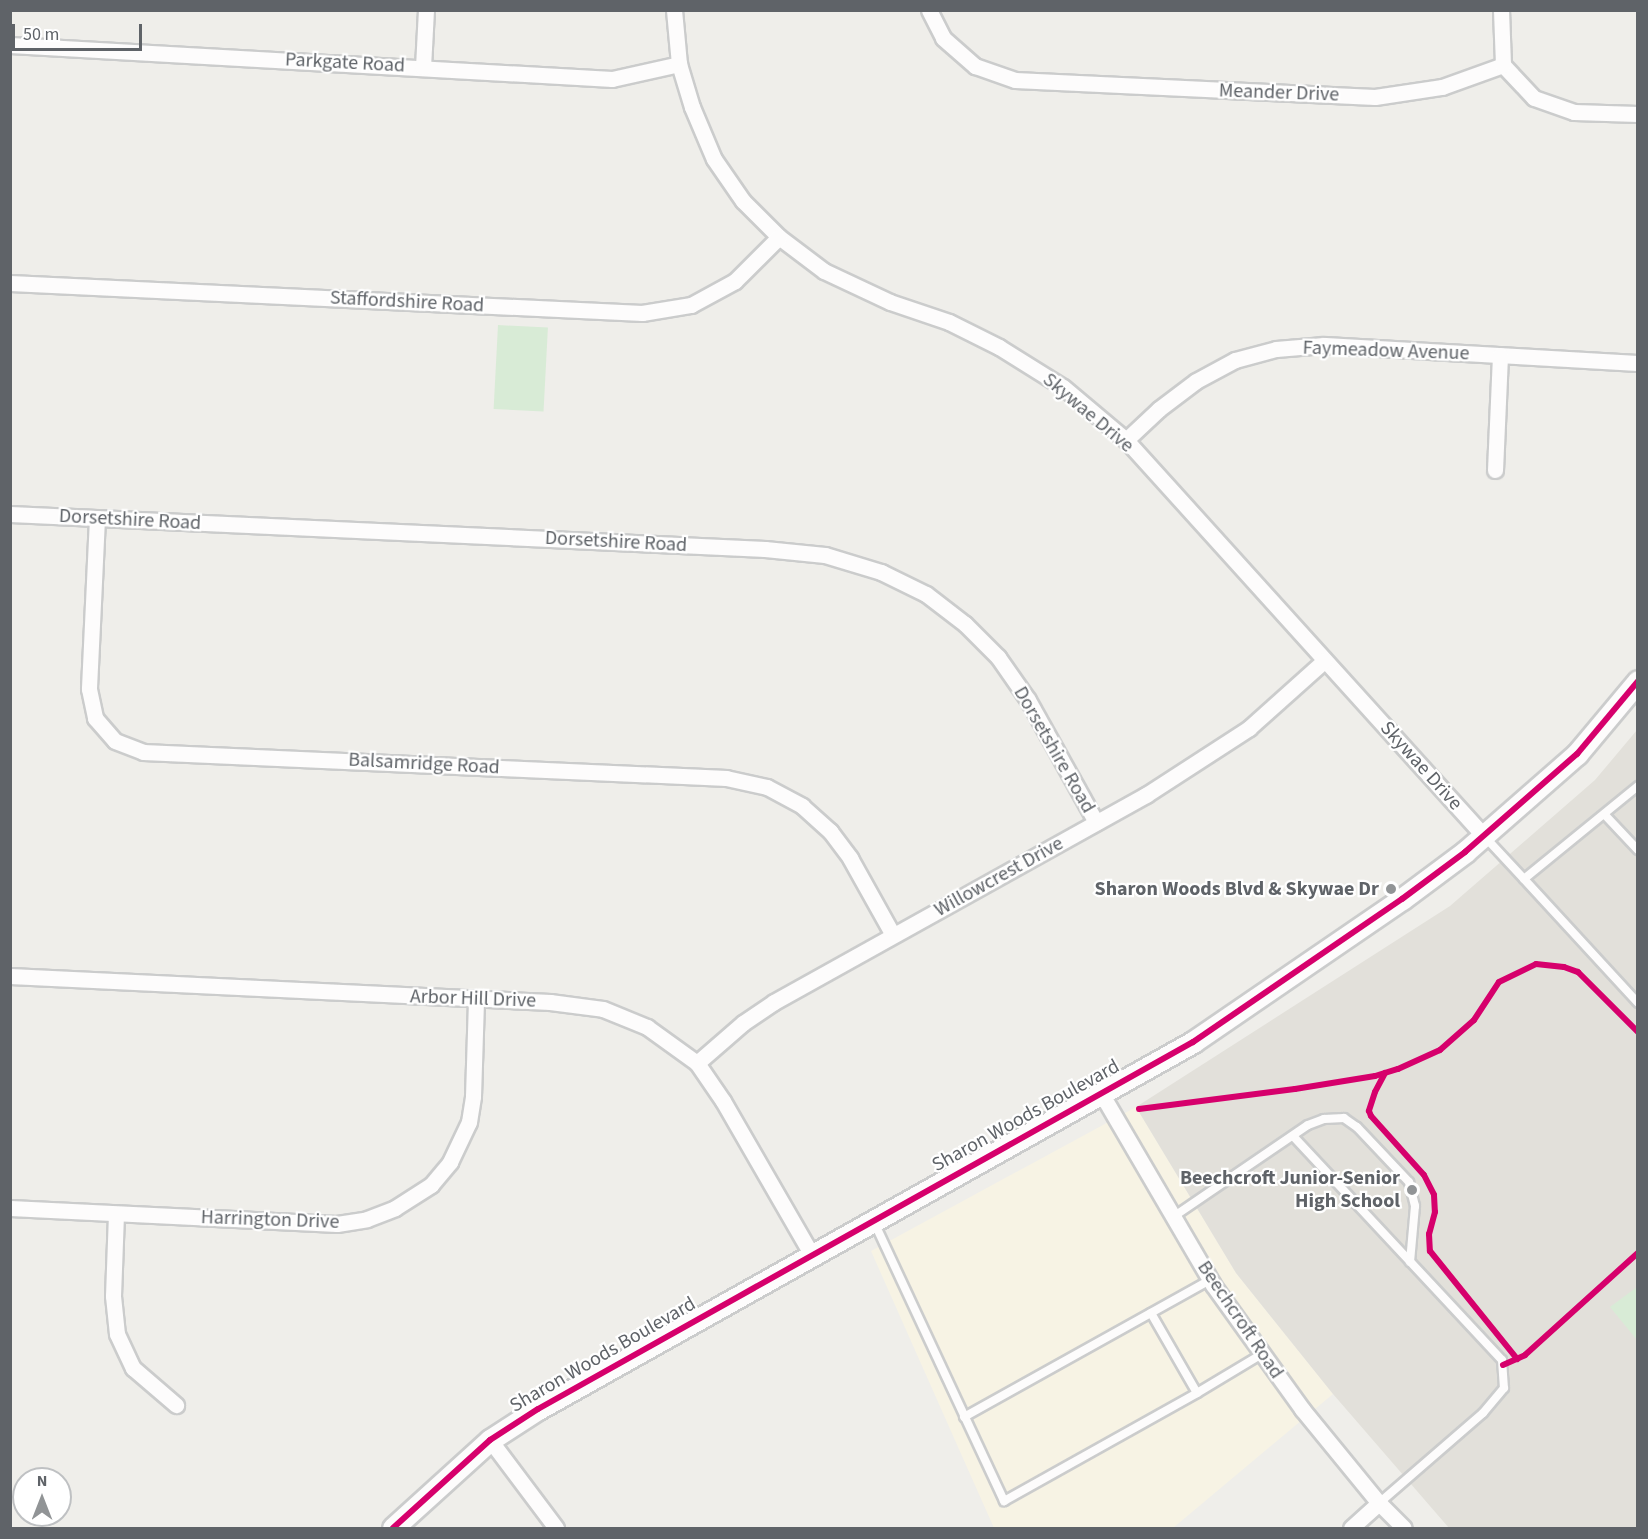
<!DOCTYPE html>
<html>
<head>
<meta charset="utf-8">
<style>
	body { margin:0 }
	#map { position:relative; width:1648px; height:1539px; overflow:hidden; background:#efeeea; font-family:"Source Sans 3",sans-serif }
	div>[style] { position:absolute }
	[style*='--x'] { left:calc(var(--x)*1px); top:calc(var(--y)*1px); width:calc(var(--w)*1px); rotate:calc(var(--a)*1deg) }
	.commercial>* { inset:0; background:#f7f3e4 }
	.education>* { inset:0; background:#e2e0da }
	.green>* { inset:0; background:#d8ebd6; transform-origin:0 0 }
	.roads { filter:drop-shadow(2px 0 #cbcccc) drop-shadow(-2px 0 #cbcccc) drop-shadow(0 2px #cbcccc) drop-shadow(0 -2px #cbcccc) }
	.lane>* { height:8px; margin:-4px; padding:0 4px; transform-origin:4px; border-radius:4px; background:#fdfcfc }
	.street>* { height:15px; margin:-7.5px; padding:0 7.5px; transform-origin:7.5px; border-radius:7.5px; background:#fdfcfc }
	.secondary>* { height:21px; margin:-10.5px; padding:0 10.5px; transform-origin:10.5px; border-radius:10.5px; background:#fdfcfc }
	.cycleway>* { height:6px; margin:-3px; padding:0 3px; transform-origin:3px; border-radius:3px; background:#d6006c }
	.dots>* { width:16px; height:16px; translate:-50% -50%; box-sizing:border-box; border:3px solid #fff; border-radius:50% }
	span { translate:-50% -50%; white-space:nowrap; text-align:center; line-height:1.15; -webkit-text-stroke:4.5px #fff; paint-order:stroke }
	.street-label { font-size:20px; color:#5f6368 }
	.poi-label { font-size:20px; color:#5f6368; font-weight:700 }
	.right { translate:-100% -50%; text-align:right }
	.frame { position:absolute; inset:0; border:12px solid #5f6368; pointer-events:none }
	.north { position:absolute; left:12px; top:1467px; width:60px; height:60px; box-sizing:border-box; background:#fff; border:2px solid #bfc1c3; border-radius:50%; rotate:0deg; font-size:16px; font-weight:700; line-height:24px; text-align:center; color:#5f6368 }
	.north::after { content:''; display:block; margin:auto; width:21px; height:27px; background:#919496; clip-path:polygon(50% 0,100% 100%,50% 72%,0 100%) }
	.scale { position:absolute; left:12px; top:24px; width:130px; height:27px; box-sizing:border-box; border:3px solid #5f6368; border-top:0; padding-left:8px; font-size:18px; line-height:21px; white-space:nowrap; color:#5f6368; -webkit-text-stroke:4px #fff; paint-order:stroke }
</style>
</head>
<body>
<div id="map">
	<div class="commercial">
		<div style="clip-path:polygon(1136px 1107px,1236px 1273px,1333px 1394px,1173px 1528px,994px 1528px,871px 1251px)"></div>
	</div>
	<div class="education">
		<div style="clip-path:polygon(1637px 730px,1637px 1528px,1449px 1528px,1333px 1394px,1236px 1273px,1136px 1107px,1450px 906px,1595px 780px)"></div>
	</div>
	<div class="green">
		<div style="left:498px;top:325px;width:50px;height:84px;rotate:3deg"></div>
		<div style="clip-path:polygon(1637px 1287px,1637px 1340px,1610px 1307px)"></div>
	</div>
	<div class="roads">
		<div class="lane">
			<div style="--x:1638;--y:786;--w:147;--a:140.8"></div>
			<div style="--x:1524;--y:879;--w:168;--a:47.4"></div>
			<div style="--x:1605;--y:815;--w:48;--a:46.7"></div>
			<div style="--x:1485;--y:837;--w:57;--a:47.1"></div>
			<div style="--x:1293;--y:1136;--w:306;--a:47"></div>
			<div style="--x:1502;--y:1360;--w:28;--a:86"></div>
			<div style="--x:1504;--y:1388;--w:33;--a:130"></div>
			<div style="--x:1483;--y:1413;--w:138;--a:139.1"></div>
			<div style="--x:1173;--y:1217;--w:163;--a:-34.3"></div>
			<div style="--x:1308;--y:1125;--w:17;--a:-21"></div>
			<div style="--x:1324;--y:1119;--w:20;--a:-3"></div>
			<div style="--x:1344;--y:1118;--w:16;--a:35"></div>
			<div style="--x:1357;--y:1127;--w:76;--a:46.6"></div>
			<div style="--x:1409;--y:1182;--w:25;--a:76"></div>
			<div style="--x:1415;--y:1206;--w:56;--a:95.1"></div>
			<div style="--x:874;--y:1222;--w:308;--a:65"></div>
			<div style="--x:1004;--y:1501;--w:221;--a:-29.2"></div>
			<div style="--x:1197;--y:1393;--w:76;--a:-31"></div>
			<div style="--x:1151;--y:1313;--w:92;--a:60.1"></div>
			<div style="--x:964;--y:1417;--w:282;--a:-29.1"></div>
		</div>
		<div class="street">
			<div style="--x:674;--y:10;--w:54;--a:84.7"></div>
			<div style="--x:679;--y:64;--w:45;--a:73.2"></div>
			<div style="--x:692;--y:107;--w:56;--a:67.1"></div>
			<div style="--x:714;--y:159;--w:51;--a:55.4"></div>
			<div style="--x:743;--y:201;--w:51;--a:45"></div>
			<div style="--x:779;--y:237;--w:56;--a:37.1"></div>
			<div style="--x:824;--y:271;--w:73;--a:25.2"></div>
			<div style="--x:890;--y:302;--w:62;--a:18.7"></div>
			<div style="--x:949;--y:322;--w:56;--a:26.6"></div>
			<div style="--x:999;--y:347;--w:75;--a:32"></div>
			<div style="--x:1063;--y:387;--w:82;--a:40.1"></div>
			<div style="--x:1126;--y:440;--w:534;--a:47.89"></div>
			<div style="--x:929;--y:10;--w:31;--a:63"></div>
			<div style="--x:943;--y:38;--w:43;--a:41.2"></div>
			<div style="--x:975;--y:66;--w:42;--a:19.3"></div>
			<div style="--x:1015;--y:80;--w:360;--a:2.7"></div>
			<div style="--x:1375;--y:97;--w:68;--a:-8.5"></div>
			<div style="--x:1442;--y:87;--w:65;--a:-19.8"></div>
			<div style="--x:1503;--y:65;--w:45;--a:46.8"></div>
			<div style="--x:1534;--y:98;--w:42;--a:19.3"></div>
			<div style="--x:1574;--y:112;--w:64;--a:1.8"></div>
			<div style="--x:1501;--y:10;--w:55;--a:87.9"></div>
			<div style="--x:10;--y:45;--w:603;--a:3.23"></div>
			<div style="--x:612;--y:79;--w:69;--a:-12.6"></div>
			<div style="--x:423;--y:67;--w:57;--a:-87"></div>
			<div style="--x:10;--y:283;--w:633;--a:2.72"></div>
			<div style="--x:642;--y:313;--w:50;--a:-9.3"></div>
			<div style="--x:691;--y:305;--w:50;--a:-28.6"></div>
			<div style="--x:735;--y:281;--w:62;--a:-45"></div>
			<div style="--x:1126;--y:440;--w:45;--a:-43.2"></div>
			<div style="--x:1159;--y:409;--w:46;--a:-37.1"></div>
			<div style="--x:1196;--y:381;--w:44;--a:-28.3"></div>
			<div style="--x:1235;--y:360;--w:42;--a:-15"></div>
			<div style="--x:1276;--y:349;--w:48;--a:-4.8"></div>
			<div style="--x:1324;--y:345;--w:315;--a:3.3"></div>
			<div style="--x:1495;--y:470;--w:115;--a:-87.5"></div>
			<div style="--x:10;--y:514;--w:756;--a:2.65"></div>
			<div style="--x:765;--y:549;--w:60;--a:5.7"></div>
			<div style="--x:825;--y:555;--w:59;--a:16.9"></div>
			<div style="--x:881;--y:572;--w:50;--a:26.1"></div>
			<div style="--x:926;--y:594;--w:49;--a:37.6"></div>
			<div style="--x:965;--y:624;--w:47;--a:45"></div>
			<div style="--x:998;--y:657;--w:52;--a:55.1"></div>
			<div style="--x:1028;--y:700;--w:140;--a:60.9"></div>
			<div style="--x:97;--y:518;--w:171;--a:92.7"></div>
			<div style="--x:89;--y:689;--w:30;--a:78"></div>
			<div style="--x:95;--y:718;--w:30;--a:49"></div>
			<div style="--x:115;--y:741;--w:30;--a:21"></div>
			<div style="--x:143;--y:752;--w:584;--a:2.55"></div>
			<div style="--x:726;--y:778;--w:42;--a:12.4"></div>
			<div style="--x:767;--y:787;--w:40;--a:28"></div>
			<div style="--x:802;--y:806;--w:38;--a:42"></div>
			<div style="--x:830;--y:831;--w:34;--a:53"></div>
			<div style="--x:850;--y:858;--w:88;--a:60.8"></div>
			<div style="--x:10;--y:976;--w:541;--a:2.76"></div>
			<div style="--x:550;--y:1002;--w:53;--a:7.5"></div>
			<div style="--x:603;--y:1009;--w:48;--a:22.2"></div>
			<div style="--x:647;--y:1027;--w:62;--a:35.8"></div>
			<div style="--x:697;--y:1063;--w:46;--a:55.6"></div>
			<div style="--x:723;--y:1101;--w:178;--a:60"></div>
			<div style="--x:697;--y:1063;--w:61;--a:-41"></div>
			<div style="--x:743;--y:1023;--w:37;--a:-34"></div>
			<div style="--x:774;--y:1002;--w:426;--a:-29.1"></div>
			<div style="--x:1146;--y:795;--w:123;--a:-33"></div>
			<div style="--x:1249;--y:728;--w:101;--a:-41.8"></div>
			<div style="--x:1101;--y:1093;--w:222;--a:59.7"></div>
			<div style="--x:1213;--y:1285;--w:153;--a:54.3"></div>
			<div style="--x:1302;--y:1409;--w:122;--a:50.7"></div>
			<div style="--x:1379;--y:1503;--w:35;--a:45"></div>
			<div style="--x:10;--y:1208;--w:327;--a:2.8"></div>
			<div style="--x:337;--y:1224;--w:30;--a:-9"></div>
			<div style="--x:367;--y:1219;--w:30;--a:-21"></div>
			<div style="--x:395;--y:1208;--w:43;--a:-32.6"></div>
			<div style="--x:431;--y:1185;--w:30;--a:-50"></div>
			<div style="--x:450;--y:1162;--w:44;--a:-64.6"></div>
			<div style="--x:469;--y:1122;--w:26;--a:-81"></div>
			<div style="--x:473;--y:1096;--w:97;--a:-88.2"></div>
			<div style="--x:116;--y:1214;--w:82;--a:92.1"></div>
			<div style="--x:113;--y:1296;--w:38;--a:84"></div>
			<div style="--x:117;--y:1334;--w:38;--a:65"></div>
			<div style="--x:133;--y:1368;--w:57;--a:40.7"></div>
			<div style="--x:490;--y:1440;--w:110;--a:53.1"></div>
			<div style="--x:1351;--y:1528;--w:38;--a:-42"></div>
		</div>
		<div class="secondary">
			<div style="--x:393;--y:1528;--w:131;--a:-42.2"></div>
			<div style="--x:490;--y:1440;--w:57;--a:-32.9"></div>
			<div style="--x:538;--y:1409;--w:751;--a:-29.26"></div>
			<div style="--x:1193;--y:1042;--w:253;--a:-34.4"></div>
			<div style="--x:1402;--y:899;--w:79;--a:-36.7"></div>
			<div style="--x:1465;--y:852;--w:149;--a:-41.2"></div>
			<div style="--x:1577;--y:754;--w:95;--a:-50.1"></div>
		</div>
	</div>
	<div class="cycleway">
		<div style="--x:1385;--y:1073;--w:21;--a:118"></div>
		<div style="--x:1375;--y:1092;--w:20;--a:108"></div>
		<div style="--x:1369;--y:1111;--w:5;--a:68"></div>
		<div style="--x:1371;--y:1116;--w:79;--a:48.1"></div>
		<div style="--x:1424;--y:1175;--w:22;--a:63"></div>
		<div style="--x:1434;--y:1195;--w:17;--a:87"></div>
		<div style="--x:1435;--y:1212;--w:23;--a:105"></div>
		<div style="--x:1429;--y:1234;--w:17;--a:87"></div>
		<div style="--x:1430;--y:1251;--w:139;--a:51.1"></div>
		<div style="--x:1139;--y:1109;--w:157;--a:-7.3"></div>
		<div style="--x:1295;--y:1089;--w:81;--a:-9.2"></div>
		<div style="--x:1375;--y:1076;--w:24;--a:-17"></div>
		<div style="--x:1398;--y:1069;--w:46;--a:-24.3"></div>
		<div style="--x:1440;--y:1050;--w:45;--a:-41.4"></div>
		<div style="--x:1474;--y:1020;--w:45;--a:-56.7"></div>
		<div style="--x:1499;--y:982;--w:41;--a:-25.9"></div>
		<div style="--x:1536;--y:964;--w:28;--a:6"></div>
		<div style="--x:1564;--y:967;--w:15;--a:20"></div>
		<div style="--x:1578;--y:972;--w:85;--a:45"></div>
		<div style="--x:1503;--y:1365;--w:24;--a:-24"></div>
		<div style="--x:1525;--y:1355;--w:152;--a:-42.1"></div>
		<div style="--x:393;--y:1528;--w:131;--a:-42.2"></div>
		<div style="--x:490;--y:1440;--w:57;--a:-32.9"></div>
		<div style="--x:538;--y:1409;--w:751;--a:-29.26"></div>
		<div style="--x:1193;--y:1042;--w:253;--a:-34.4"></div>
		<div style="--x:1402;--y:899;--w:79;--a:-36.7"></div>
		<div style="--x:1465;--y:852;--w:149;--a:-41.2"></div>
		<div style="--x:1577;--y:754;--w:95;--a:-50.1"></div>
	</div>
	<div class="dots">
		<div style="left:1391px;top:889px;background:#919496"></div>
		<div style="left:1412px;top:1190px;background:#919496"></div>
	</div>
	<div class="street-label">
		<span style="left:345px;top:63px;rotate:3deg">Parkgate Road</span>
		<span style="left:1279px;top:93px;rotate:2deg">Meander Drive</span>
		<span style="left:407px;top:302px;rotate:3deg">Staffordshire Road</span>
		<span style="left:1386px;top:351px;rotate:2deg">Faymeadow Avenue</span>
		<span style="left:1088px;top:413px;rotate:40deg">Skywae Drive</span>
		<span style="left:130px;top:520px;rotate:3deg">Dorsetshire Road</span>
		<span style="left:616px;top:542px;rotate:3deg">Dorsetshire Road</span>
		<span style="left:1054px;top:750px;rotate:60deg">Dorsetshire Road</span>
		<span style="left:424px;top:764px;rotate:3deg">Balsamridge Road</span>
		<span style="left:1421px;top:766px;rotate:48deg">Skywae Drive</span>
		<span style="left:999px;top:877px;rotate:-29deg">Willowcrest Drive</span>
		<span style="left:473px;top:999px;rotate:2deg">Arbor Hill Drive</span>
		<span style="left:1026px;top:1116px;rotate:-29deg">Sharon Woods Boulevard</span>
		<span style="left:270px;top:1220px;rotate:2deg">Harrington Drive</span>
		<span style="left:1240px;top:1320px;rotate:56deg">Beechcroft Road</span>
		<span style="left:603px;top:1355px;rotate:-30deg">Sharon Woods Boulevard</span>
	</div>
	<div class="poi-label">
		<span class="right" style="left:1379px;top:889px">Sharon Woods Blvd &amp; Skywae Dr</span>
		<span class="right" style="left:1400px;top:1190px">Beechcroft Junior-Senior<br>High School</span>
	</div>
	<div class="frame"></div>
	<div class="north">N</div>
	<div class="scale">50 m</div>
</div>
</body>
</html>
